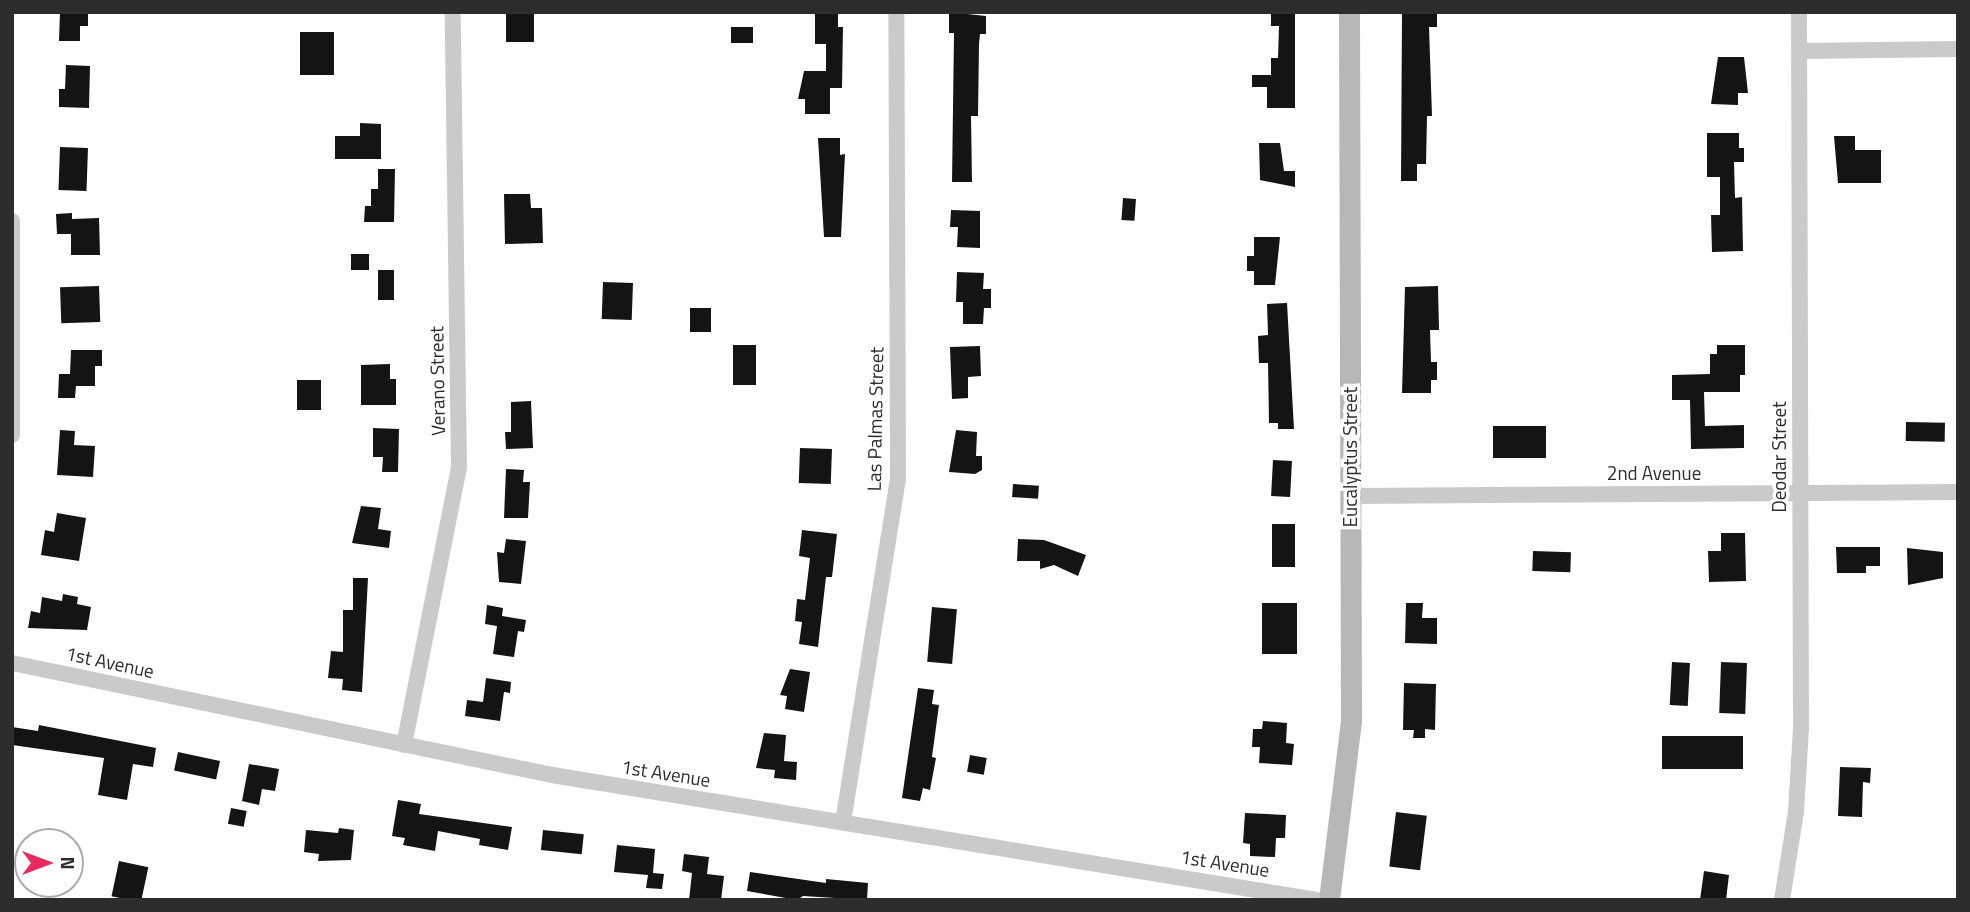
<!DOCTYPE html>
<html>
<head>
<meta charset="utf-8">
<style>
	body { margin:0 }
	#map { position:relative; width:1970px; height:912px; overflow:hidden; background:#fff; font-family:"Titillium Web",sans-serif }
	div>[style] { position:absolute }
	[style*='--x'] { left:calc(var(--x)*1px); top:calc(var(--y)*1px); width:calc(var(--w)*1px); rotate:calc(var(--a)*1deg) }
	.building>* { inset:0; background:#141414; transform-origin:0 0 }
	.minor>* { height:16px; margin:-8px; padding:0 8px; transform-origin:8px; border-radius:8px; background:#cacaca }
	.secondary>* { height:21px; margin:-10.5px; padding:0 10.5px; transform-origin:10.5px; border-radius:10.5px; background:#b7b7b7 }
	span { translate:-50% -50%; white-space:nowrap; text-align:center; line-height:1.15; -webkit-text-stroke:7px #fff; paint-order:stroke }
	.street-label { font-size:19px; color:#2d2d2d }
	.frame { position:absolute; inset:0; border:14px solid #2d2d2d; pointer-events:none }
	.north { position:absolute; left:14px; top:828px; width:70px; height:70px; box-sizing:border-box; background:#fff; border:2px solid #ababab; border-radius:50%; rotate:90deg; font-size:19px; font-weight:700; line-height:28px; text-align:center; color:#2d2d2d }
	.north::after { content:''; display:block; margin:auto; width:24px; height:32px; background:#ea295e; clip-path:polygon(50% 0,100% 100%,50% 72%,0 100%) }
</style>
</head>
<body>
<div id="map">
	<div class="building">
		<div style="clip-path:polygon(60px 12px,88px 12px,88px 26px,80px 26px,80px 41px,59px 41px)"></div>
		<div style="left:506px;top:12px;width:28px;height:30px"></div>
		<div style="clip-path:polygon(815px 12px,838px 12px,838px 27px,843px 27px,842px 88px,830px 88px,830px 114px,805px 114px,805px 99px,798px 99px,804px 71px,826px 71px,826px 44px,815px 44px)"></div>
		<div style="clip-path:polygon(949px 12px,986px 16px,986px 34px,980px 34px,979px 44px,978px 116px,971px 116px,972px 182px,952px 182px,954px 33px,949px 33px)"></div>
		<div style="clip-path:polygon(1271px 12px,1295px 12px,1295px 108px,1267px 108px,1267px 87px,1252px 87px,1252px 75px,1271px 75px,1271px 58px,1278px 58px,1279px 26px,1271px 26px)"></div>
		<div style="clip-path:polygon(1402px 12px,1437px 12px,1437px 27px,1429px 27px,1432px 116px,1427px 116px,1426px 164px,1417px 164px,1417px 181px,1401px 181px)"></div>
		<div style="left:731px;top:27px;width:22px;height:16px"></div>
		<div style="left:300px;top:32px;width:34px;height:43px"></div>
		<div style="clip-path:polygon(1718px 57px,1744px 57px,1748px 93px,1738px 93px,1738px 105px,1711px 104px)"></div>
		<div style="clip-path:polygon(66px 65px,90px 66px,89px 108px,59px 107px,59px 89px,65px 89px)"></div>
		<div style="clip-path:polygon(360px 123px,381px 124px,381px 159px,335px 159px,335px 136px,360px 136px)"></div>
		<div style="clip-path:polygon(1707px 133px,1739px 133px,1739px 148px,1744px 148px,1744px 162px,1734px 162px,1735px 198px,1742px 197px,1743px 251px,1712px 252px,1711px 215px,1720px 215px,1720px 177px,1707px 177px)"></div>
		<div style="clip-path:polygon(1834px 136px,1855px 136px,1855px 150px,1881px 150px,1881px 183px,1838px 183px)"></div>
		<div style="clip-path:polygon(818px 138px,840px 138px,840px 155px,845px 154px,841px 237px,824px 237px)"></div>
		<div style="clip-path:polygon(1259px 143px,1280px 143px,1284px 171px,1295px 171px,1295px 187px,1260px 180px)"></div>
		<div style="left:60px;top:147px;width:28px;height:43px;rotate:2deg"></div>
		<div style="clip-path:polygon(378px 169px,395px 169px,394px 222px,364px 222px,365px 206px,371px 206px,371px 189px,378px 189px)"></div>
		<div style="clip-path:polygon(504px 194px,530px 194px,531px 208px,542px 208px,543px 243px,505px 244px)"></div>
		<div style="left:1123px;top:198px;width:13px;height:22px;rotate:4deg"></div>
		<div style="clip-path:polygon(951px 210px,980px 211px,980px 248px,957px 247px,958px 227px,950px 227px)"></div>
		<div style="clip-path:polygon(72px 213px,72px 219px,99px 218px,100px 255px,71px 255px,71px 234px,57px 234px,56px 214px)"></div>
		<div style="clip-path:polygon(1254px 237px,1280px 237px,1275px 285px,1254px 285px,1254px 271px,1247px 271px,1247px 256px,1254px 256px)"></div>
		<div style="left:351px;top:254px;width:18px;height:16px"></div>
		<div style="left:378px;top:270px;width:16px;height:30px"></div>
		<div style="clip-path:polygon(957px 272px,984px 273px,983px 289px,991px 289px,991px 308px,984px 308px,983px 324px,963px 324px,963px 302px,956px 302px)"></div>
		<div style="left:603px;top:282px;width:30px;height:37px;rotate:2deg"></div>
		<div style="left:99px;top:286px;width:36px;height:39px;rotate:88deg"></div>
		<div style="clip-path:polygon(1438px 286px,1439px 330px,1430px 330px,1431px 362px,1437px 362px,1437px 380px,1431px 380px,1431px 393px,1402px 393px,1405px 287px)"></div>
		<div style="clip-path:polygon(1287px 303px,1294px 429px,1278px 429px,1278px 423px,1269px 423px,1268px 363px,1259px 363px,1258px 336px,1268px 335px,1267px 304px)"></div>
		<div style="left:690px;top:308px;width:21px;height:24px"></div>
		<div style="left:733px;top:345px;width:23px;height:40px"></div>
		<div style="clip-path:polygon(1717px 345px,1745px 345px,1745px 375px,1740px 375px,1740px 392px,1704px 392px,1705px 426px,1744px 425px,1744px 448px,1691px 449px,1690px 400px,1672px 400px,1672px 375px,1710px 374px,1710px 354px,1717px 354px)"></div>
		<div style="clip-path:polygon(980px 346px,981px 376px,968px 377px,968px 398px,952px 399px,950px 347px)"></div>
		<div style="clip-path:polygon(71px 350px,102px 350px,102px 366px,95px 366px,95px 386px,76px 386px,75px 398px,58px 398px,59px 374px,70px 374px)"></div>
		<div style="clip-path:polygon(390px 364px,390px 379px,396px 379px,396px 405px,361px 405px,361px 365px)"></div>
		<div style="left:297px;top:380px;width:24px;height:30px"></div>
		<div style="clip-path:polygon(531px 401px,533px 448px,506px 449px,505px 432px,511px 432px,511px 402px)"></div>
		<div style="left:1906px;top:422px;width:39px;height:19px;rotate:1deg"></div>
		<div style="left:1493px;top:426px;width:53px;height:32px"></div>
		<div style="clip-path:polygon(373px 428px,399px 429px,398px 472px,382px 472px,383px 457px,373px 457px)"></div>
		<div style="clip-path:polygon(60px 430px,75px 431px,74px 445px,95px 446px,93px 477px,57px 475px)"></div>
		<div style="clip-path:polygon(956px 430px,977px 432px,976px 456px,982px 456px,982px 470px,975px 474px,949px 472px)"></div>
		<div style="left:800px;top:448px;width:32px;height:35px;rotate:2deg"></div>
		<div style="left:1273px;top:460px;width:19px;height:36px;rotate:3deg"></div>
		<div style="clip-path:polygon(506px 469px,524px 470px,523px 482px,530px 482px,528px 518px,504px 518px)"></div>
		<div style="left:1013px;top:484px;width:26px;height:13px;rotate:4deg"></div>
		<div style="clip-path:polygon(361px 506px,381px 508px,378px 529px,391px 531px,389px 548px,352px 543px)"></div>
		<div style="clip-path:polygon(57px 513px,86px 518px,79px 561px,41px 555px,45px 530px,54px 532px)"></div>
		<div style="left:1272px;top:524px;width:23px;height:43px"></div>
		<div style="clip-path:polygon(802px 530px,837px 534px,832px 577px,826px 577px,818px 647px,799px 644px,802px 622px,795px 621px,797px 599px,805px 600px,810px 558px,799px 556px)"></div>
		<div style="clip-path:polygon(1721px 533px,1745px 533px,1746px 581px,1709px 582px,1708px 551px,1721px 551px)"></div>
		<div style="clip-path:polygon(506px 539px,526px 541px,521px 584px,499px 582px,497px 552px,504px 553px)"></div>
		<div style="clip-path:polygon(1018px 539px,1044px 540px,1086px 555px,1078px 576px,1054px 565px,1040px 569px,1040px 561px,1017px 561px)"></div>
		<div style="clip-path:polygon(1836px 547px,1880px 547px,1880px 566px,1866px 566px,1866px 573px,1837px 573px)"></div>
		<div style="clip-path:polygon(1907px 548px,1943px 552px,1943px 578px,1908px 585px)"></div>
		<div style="left:1533px;top:551px;width:38px;height:20px;rotate:2deg"></div>
		<div style="clip-path:polygon(353px 578px,368px 578px,362px 692px,342px 690px,343px 679px,328px 678px,331px 651px,343px 652px,343px 610px,353px 610px)"></div>
		<div style="clip-path:polygon(63px 594px,78px 597px,77px 604px,91px 607px,87px 630px,28px 628px,31px 611px,40px 613px,42px 597px,62px 601px)"></div>
		<div style="left:1262px;top:603px;width:35px;height:51px"></div>
		<div style="clip-path:polygon(1406px 603px,1423px 603px,1422px 618px,1437px 618px,1437px 644px,1405px 643px)"></div>
		<div style="clip-path:polygon(487px 605px,503px 608px,502px 616px,526px 620px,524px 632px,518px 631px,514px 657px,493px 654px,497px 626px,485px 624px)"></div>
		<div style="left:932px;top:607px;width:25px;height:55px;rotate:5deg"></div>
		<div style="left:1672px;top:662px;width:18px;height:43px;rotate:3deg"></div>
		<div style="left:1721px;top:662px;width:26px;height:51px;rotate:2deg"></div>
		<div style="clip-path:polygon(790px 669px,810px 672px,804px 712px,785px 709px,787px 696px,780px 695px)"></div>
		<div style="clip-path:polygon(486px 678px,511px 682px,510px 693px,504px 692px,500px 721px,465px 716px,467px 700px,483px 702px)"></div>
		<div style="clip-path:polygon(1404px 683px,1436px 684px,1435px 730px,1425px 729px,1425px 738px,1413px 738px,1414px 730px,1403px 730px)"></div>
		<div style="clip-path:polygon(918px 688px,934px 690px,932px 704px,939px 705px,932px 757px,936px 758px,930px 790px,923px 788px,920px 801px,902px 798px)"></div>
		<div style="clip-path:polygon(1263px 721px,1287px 723px,1286px 743px,1294px 744px,1292px 765px,1259px 763px,1260px 747px,1252px 747px,1253px 729px,1262px 729px)"></div>
		<div style="clip-path:polygon(39px 725px,156px 748px,153px 767px,133px 764px,127px 800px,98px 795px,104px 758px,12px 745px,12px 727px,38px 731px)"></div>
		<div style="clip-path:polygon(764px 733px,786px 735px,784px 761px,797px 762px,796px 780px,774px 778px,775px 770px,756px 768px)"></div>
		<div style="left:1743px;top:736px;width:33px;height:81px;rotate:90deg"></div>
		<div style="left:178px;top:752px;width:43px;height:19px;rotate:12deg"></div>
		<div style="left:970px;top:755px;width:17px;height:17px;rotate:10deg"></div>
		<div style="clip-path:polygon(249px 764px,279px 769px,275px 791px,262px 789px,259px 805px,242px 801px)"></div>
		<div style="clip-path:polygon(1840px 767px,1871px 768px,1870px 783px,1863px 782px,1862px 817px,1838px 816px)"></div>
		<div style="clip-path:polygon(398px 800px,421px 804px,419px 814px,512px 827px,508px 850px,479px 845px,480px 839px,438px 831px,435px 851px,403px 845px,405px 838px,392px 836px)"></div>
		<div style="left:231px;top:808px;width:16px;height:16px;rotate:11deg"></div>
		<div style="left:1396px;top:812px;width:31px;height:55px;rotate:7deg"></div>
		<div style="clip-path:polygon(1245px 813px,1286px 815px,1285px 838px,1276px 838px,1275px 857px,1250px 856px,1250px 844px,1243px 843px)"></div>
		<div style="clip-path:polygon(339px 828px,354px 830px,351px 860px,318px 861px,319px 854px,304px 852px,306px 830px,338px 833px)"></div>
		<div style="left:543px;top:830px;width:41px;height:20px;rotate:6deg"></div>
		<div style="clip-path:polygon(617px 845px,655px 849px,653px 873px,664px 874px,662px 889px,646px 888px,648px 875px,614px 872px)"></div>
		<div style="clip-path:polygon(684px 854px,709px 857px,707px 874px,724px 876px,721px 900px,689px 900px,692px 873px,682px 871px)"></div>
		<div style="left:119px;top:861px;width:30px;height:36px;rotate:12deg"></div>
		<div style="clip-path:polygon(1704px 871px,1729px 875px,1726px 900px,1700px 900px)"></div>
		<div style="clip-path:polygon(750px 872px,826px 883px,826px 879px,868px 883px,867px 900px,803px 896px,797px 900px,747px 891px)"></div>
	</div>
	<div class="minor">
		<div style="--x:1800;--y:51;--w:158;--a:-0.7"></div>
		<div style="--x:12;--y:221;--w:214;--a:90"></div>
		<div style="--x:1350;--y:496;--w:608;--a:-0.38"></div>
		<div style="--x:12;--y:663;--w:551;--a:11.72"></div>
		<div style="--x:552;--y:775;--w:775;--a:9.28"></div>
		<div style="--x:404;--y:745;--w:283;--a:-78.8"></div>
		<div style="--x:459;--y:467;--w:455;--a:-90.8"></div>
		<div style="--x:843;--y:822;--w:346;--a:-80.9"></div>
		<div style="--x:898;--y:480;--w:468;--a:-90.2"></div>
		<div style="--x:1782;--y:900;--w:89;--a:-81"></div>
		<div style="--x:1796;--y:812;--w:85;--a:-86.6"></div>
		<div style="--x:1801;--y:727;--w:715;--a:-90.16"></div>
	</div>
	<div class="secondary">
		<div style="--x:1329;--y:900;--w:180;--a:-83"></div>
		<div style="--x:1351;--y:721;--w:709;--a:-90.16"></div>
	</div>
	<div class="street-label">
		<span style="left:437px;top:381px;rotate:-91deg">Verano Street</span>
		<span style="left:875px;top:419px;rotate:-89deg">Las Palmas Street</span>
		<span style="left:1350px;top:457px;rotate:-90deg">Eucalyptus Street</span>
		<span style="left:1779px;top:457px;rotate:-90deg">Deodar Street</span>
		<span style="left:1654px;top:473px">2nd Avenue</span>
		<span style="left:110px;top:662px;rotate:12deg">1st Avenue</span>
		<span style="left:666px;top:773px;rotate:9deg">1st Avenue</span>
		<span style="left:1225px;top:863px;rotate:9deg">1st Avenue</span>
	</div>
	<div class="frame"></div>
	<div class="north">N</div>
</div>
</body>
</html>
